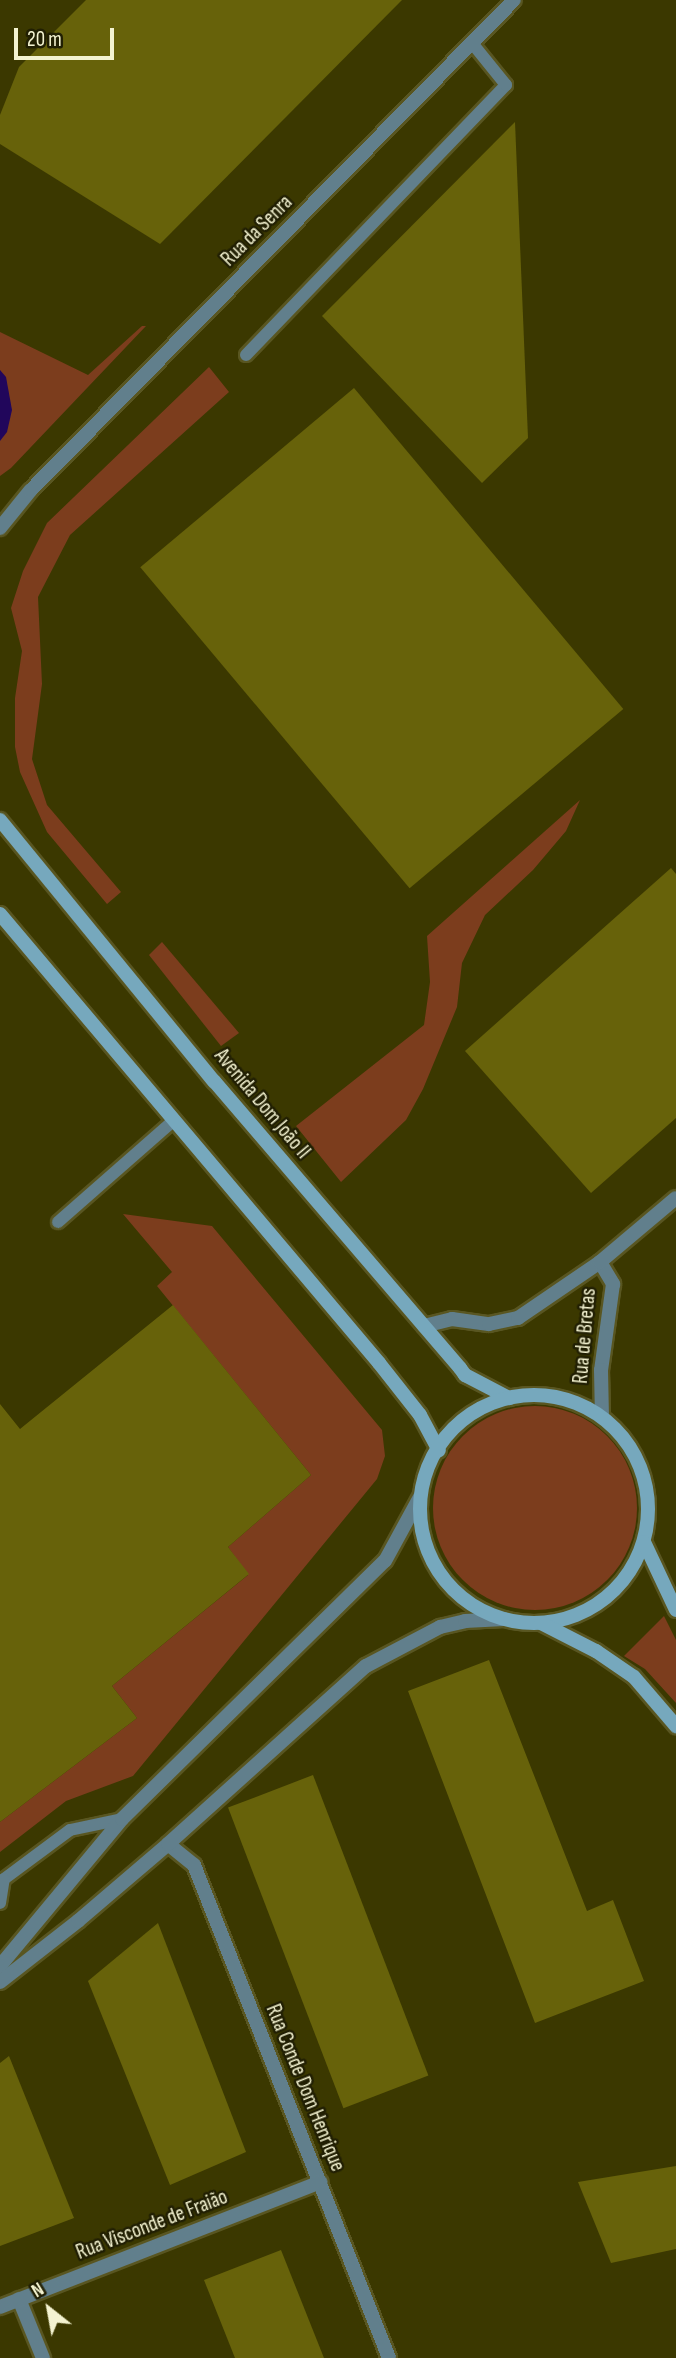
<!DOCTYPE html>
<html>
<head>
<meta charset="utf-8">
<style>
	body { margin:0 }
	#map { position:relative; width:676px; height:2358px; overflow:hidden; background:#3b3800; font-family:"Sofia Sans Condensed",sans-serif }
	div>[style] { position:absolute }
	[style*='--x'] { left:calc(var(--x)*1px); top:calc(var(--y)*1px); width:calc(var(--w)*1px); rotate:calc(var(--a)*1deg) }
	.green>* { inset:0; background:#7c3d1d }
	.round { border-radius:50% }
	.water>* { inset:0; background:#21065b }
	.building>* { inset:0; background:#67620a; transform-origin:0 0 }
	.roads { filter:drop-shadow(2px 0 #595621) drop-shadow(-2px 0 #595621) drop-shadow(0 2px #595621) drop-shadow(0 -2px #595621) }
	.lane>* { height:12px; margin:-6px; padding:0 6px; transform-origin:6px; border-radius:6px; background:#617f8c }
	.street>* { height:14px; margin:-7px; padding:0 7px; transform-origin:7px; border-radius:7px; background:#617f8c }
	.secondary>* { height:14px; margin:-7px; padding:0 7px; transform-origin:7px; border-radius:7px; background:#76a8bd }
	.secondary>.ring { margin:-7px; padding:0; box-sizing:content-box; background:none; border:14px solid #76a8bd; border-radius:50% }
	span { translate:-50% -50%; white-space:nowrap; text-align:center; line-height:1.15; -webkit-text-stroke:5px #211f03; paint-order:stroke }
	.street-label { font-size:21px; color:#f4f3d1 }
	.north { position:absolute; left:14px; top:2274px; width:70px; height:70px; -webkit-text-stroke:5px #211f03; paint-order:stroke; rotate:329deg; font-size:19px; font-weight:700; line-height:28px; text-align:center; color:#f4f3d1 }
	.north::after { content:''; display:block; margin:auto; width:24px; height:32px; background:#f4f3d1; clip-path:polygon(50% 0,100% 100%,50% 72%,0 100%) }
	.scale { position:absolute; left:14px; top:28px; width:100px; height:32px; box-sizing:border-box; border:4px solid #f4f3d1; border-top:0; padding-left:9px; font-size:21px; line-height:24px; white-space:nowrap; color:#f4f3d1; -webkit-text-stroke:5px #211f03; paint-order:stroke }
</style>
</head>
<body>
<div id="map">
	<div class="green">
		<div style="clip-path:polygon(142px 326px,146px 326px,11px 468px,0 476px,0 332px,88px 375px)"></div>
		<div style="clip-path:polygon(209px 367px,229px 392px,70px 535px,38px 597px,42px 684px,32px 759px,47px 805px,121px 892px,107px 904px,47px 832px,20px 772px,15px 747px,15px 698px,22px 651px,11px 608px,23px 571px,47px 523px)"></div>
		<div style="clip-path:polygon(580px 800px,566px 831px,533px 870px,485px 915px,462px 963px,457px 1007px,423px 1089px,406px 1120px,341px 1182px,296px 1126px,424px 1025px,430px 982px,427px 936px)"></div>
		<div style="clip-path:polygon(162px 942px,239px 1033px,221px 1046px,149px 955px)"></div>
		<div style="clip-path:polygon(123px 1214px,212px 1226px,382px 1430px,385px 1456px,377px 1479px,133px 1776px,66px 1801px,0 1852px,0 1822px,137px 1718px,112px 1686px,248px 1575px,228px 1547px,311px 1475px,157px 1286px,172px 1272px)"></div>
		<div class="round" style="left:433px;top:1406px;width:204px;height:204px"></div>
		<div style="clip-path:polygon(664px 1616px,676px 1640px,676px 1703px,645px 1669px,624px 1656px)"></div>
	</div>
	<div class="water">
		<div style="clip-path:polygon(0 370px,6px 377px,12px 410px,7px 432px,0 441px)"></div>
	</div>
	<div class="building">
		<div style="clip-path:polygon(86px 0,402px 0,160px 244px,0 144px,0 115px,19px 67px)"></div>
		<div style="clip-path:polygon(515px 122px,528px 438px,482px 483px,322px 316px)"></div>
		<div style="left:354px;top:388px;width:419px;height:279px;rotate:50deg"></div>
		<div style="clip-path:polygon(671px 868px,676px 874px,676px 1118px,591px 1193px,465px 1051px)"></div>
		<div style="clip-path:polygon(173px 1305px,311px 1475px,228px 1547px,249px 1574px,112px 1686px,137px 1718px,0 1822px,0 1404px,20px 1429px)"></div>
		<div style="clip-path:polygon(489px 1660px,587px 1911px,613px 1900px,644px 1981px,535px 2023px,408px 1691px)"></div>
		<div style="left:313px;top:1775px;width:322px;height:91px;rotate:69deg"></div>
		<div style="clip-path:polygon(158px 1923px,246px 2152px,170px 2185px,88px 1981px)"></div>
		<div style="clip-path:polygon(9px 2056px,74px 2218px,0 2246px,0 2063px)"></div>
		<div style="clip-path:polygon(676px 2166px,676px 2249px,611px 2263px,578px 2182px)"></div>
		<div style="clip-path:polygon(281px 2250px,324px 2358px,235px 2358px,204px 2280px)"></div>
	</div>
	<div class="roads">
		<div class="lane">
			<div style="--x:246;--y:355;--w:375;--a:-46.1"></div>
			<div style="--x:506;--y:85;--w:54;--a:-129"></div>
			<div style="--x:58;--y:1222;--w:154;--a:-41.3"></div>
			<div style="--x:0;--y:1882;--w:87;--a:-36.6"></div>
			<div style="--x:70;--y:1830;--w:53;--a:-11.9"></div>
			<div style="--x:0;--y:1903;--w:24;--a:-81"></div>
		</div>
		<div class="street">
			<div style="--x:0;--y:528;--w:48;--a:-51"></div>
			<div style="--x:30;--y:491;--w:689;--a:-45.41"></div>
			<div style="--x:600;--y:1262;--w:26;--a:59"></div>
			<div style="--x:613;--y:1284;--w:87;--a:97.9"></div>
			<div style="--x:601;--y:1370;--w:46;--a:88.8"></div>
			<div style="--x:424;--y:1326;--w:29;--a:-14"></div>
			<div style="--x:452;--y:1319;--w:37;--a:8"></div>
			<div style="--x:489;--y:1324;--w:30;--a:-12"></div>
			<div style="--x:518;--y:1318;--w:99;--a:-34.3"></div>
			<div style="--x:600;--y:1262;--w:99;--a:-40.1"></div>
			<div style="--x:168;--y:1844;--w:33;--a:39"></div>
			<div style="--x:194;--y:1865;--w:530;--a:68.42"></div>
			<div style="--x:0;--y:1966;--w:191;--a:-50.3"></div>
			<div style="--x:122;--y:1819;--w:368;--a:-44.5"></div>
			<div style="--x:385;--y:1561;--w:73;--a:-61.3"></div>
			<div style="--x:0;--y:1982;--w:99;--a:-38"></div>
			<div style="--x:78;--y:1921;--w:118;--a:-40.5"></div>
			<div style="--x:168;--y:1844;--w:266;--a:-42"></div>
			<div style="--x:366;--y:1666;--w:84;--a:-27.8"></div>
			<div style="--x:440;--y:1627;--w:26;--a:-13"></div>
			<div style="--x:465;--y:1621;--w:39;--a:-3"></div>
			<div style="--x:19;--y:2299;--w:64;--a:67.9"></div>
			<div style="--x:0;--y:2307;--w:344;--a:-21.3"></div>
		</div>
		<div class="secondary">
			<div style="--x:0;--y:820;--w:338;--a:50.7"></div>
			<div style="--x:214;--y:1081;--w:378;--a:49.4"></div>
			<div style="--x:460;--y:1368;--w:9;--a:54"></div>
			<div style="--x:465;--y:1375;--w:50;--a:27.6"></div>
			<div style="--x:0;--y:914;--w:588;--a:49.83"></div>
			<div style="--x:379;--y:1363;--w:66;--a:51.7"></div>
			<div style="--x:420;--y:1415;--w:40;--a:62"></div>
			<div class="ring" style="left:420px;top:1395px;width:214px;height:214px"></div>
			<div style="--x:644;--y:1542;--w:75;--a:64.8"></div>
			<div style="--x:541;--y:1623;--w:62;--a:27"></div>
			<div style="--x:596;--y:1651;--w:46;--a:34.4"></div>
			<div style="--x:634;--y:1677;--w:65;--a:49.4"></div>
		</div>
	</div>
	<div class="street-label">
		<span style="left:257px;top:231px;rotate:-45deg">Rua da Senra</span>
		<span style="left:262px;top:1104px;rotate:50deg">Avenida Dom João II</span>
		<span style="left:585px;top:1336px;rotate:-85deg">Rua de Bretas</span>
		<span style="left:305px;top:2088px;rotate:68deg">Rua Conde Dom Henrique</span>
		<span style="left:152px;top:2225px;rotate:-21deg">Rua Visconde de Fraião</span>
	</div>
	<div class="north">N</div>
	<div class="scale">20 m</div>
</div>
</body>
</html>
